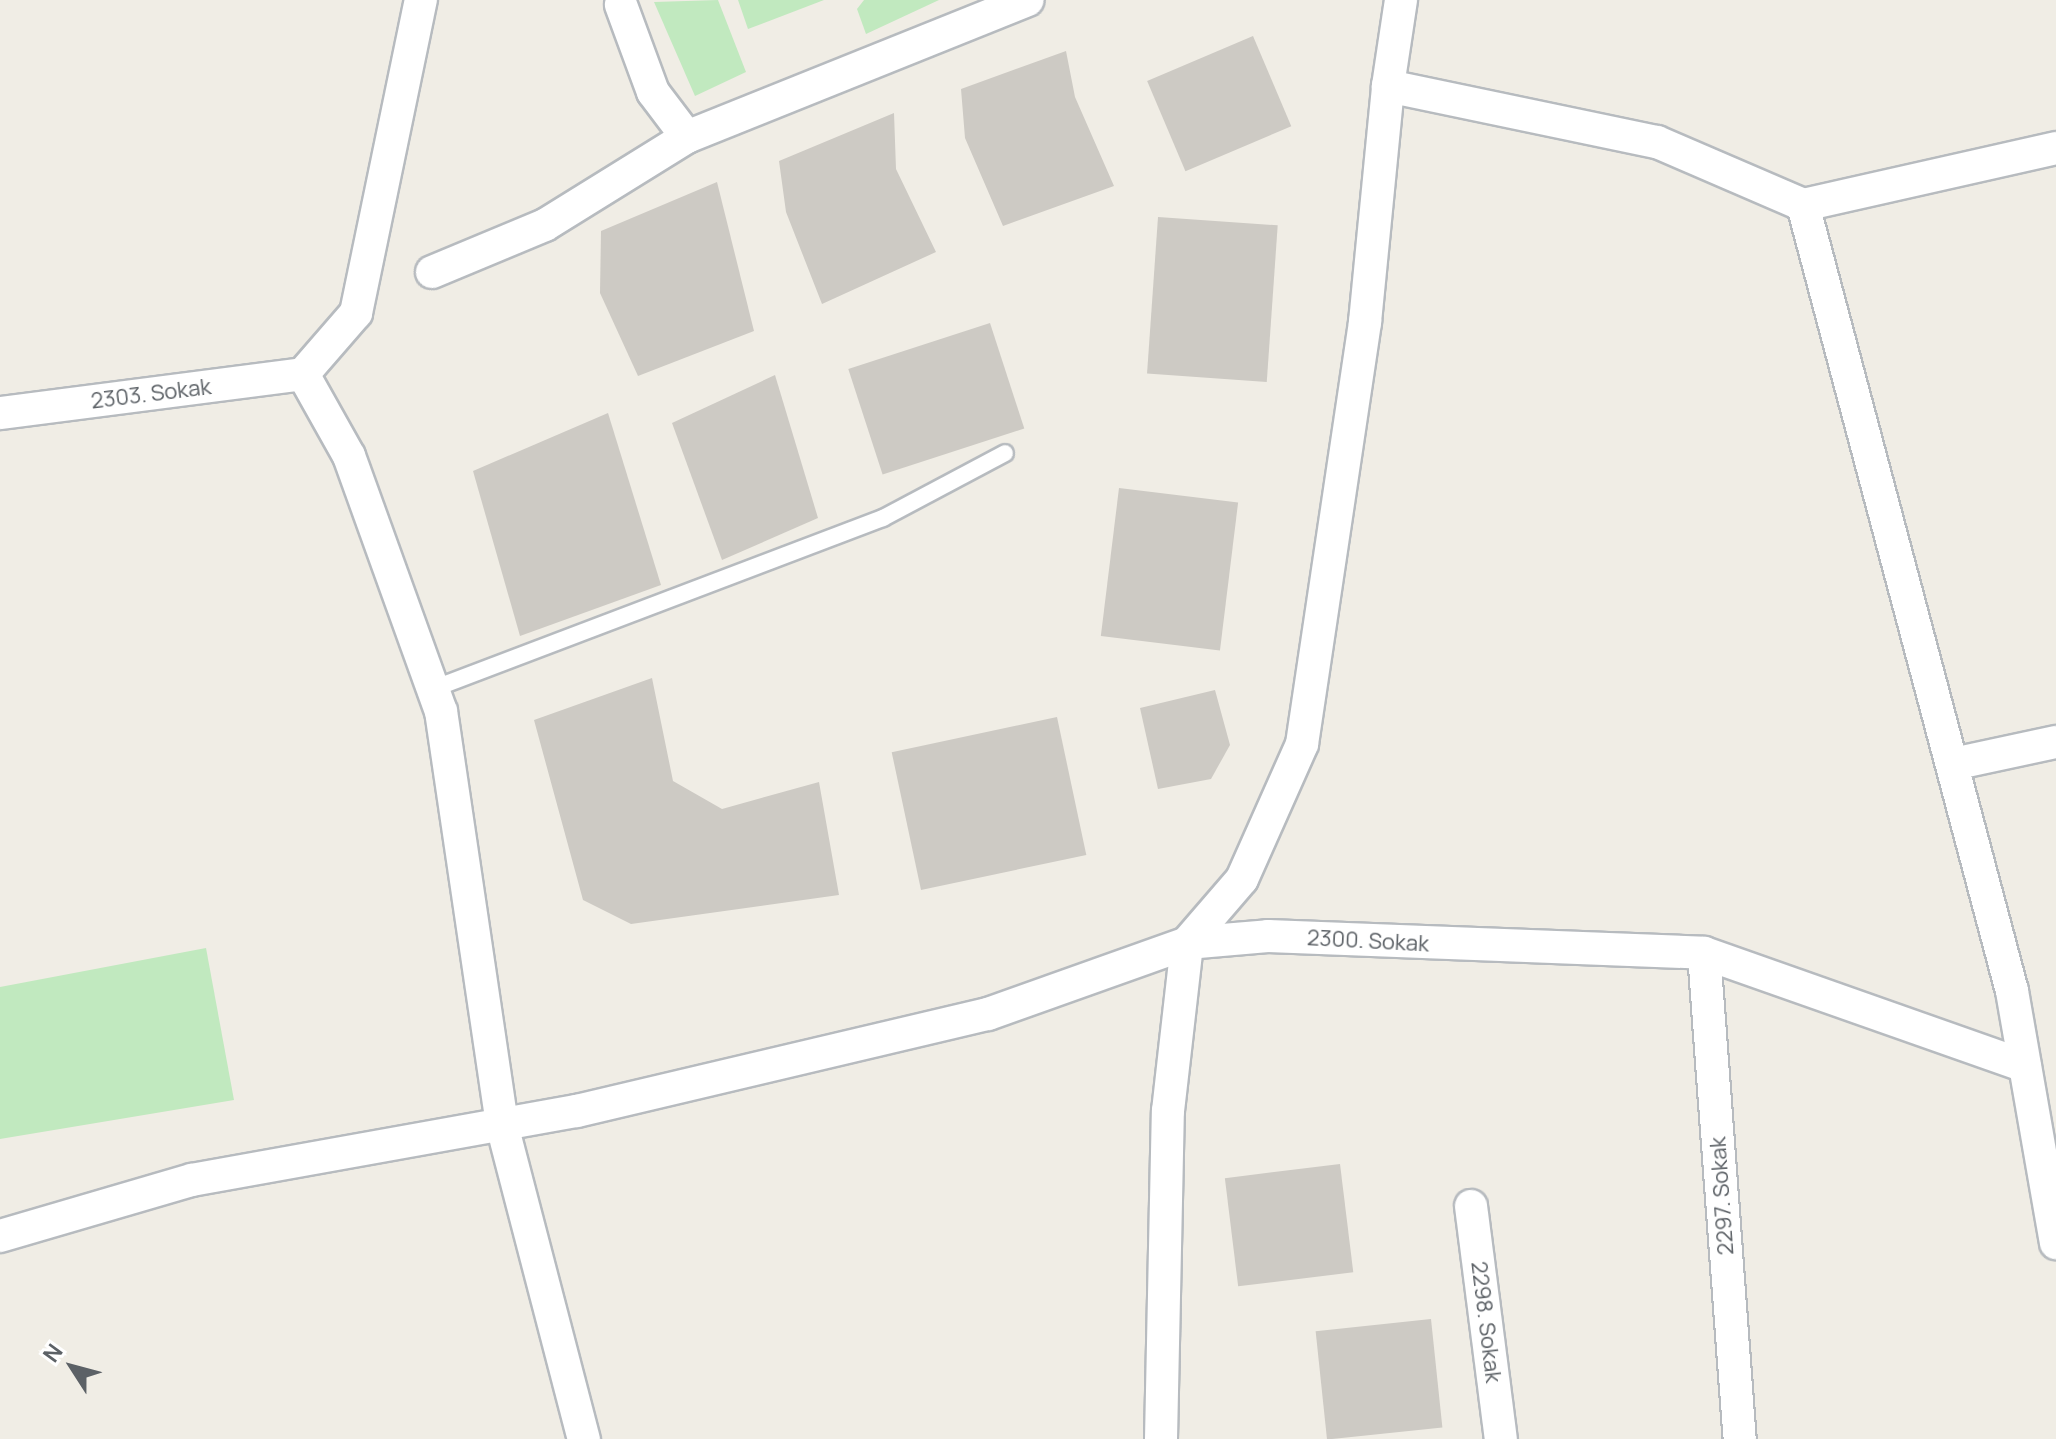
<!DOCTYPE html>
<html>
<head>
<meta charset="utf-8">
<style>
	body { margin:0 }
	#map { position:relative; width:2056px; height:1439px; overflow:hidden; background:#f0ede5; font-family:Manrope,sans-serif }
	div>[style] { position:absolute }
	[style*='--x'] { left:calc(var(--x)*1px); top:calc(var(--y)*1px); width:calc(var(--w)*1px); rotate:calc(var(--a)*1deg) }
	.green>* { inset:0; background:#c1e9bf }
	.building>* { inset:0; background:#cdcac4; transform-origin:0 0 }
	.roads { filter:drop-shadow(2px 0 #b7bbbf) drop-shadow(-2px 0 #b7bbbf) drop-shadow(0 2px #b7bbbf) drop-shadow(0 -2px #b7bbbf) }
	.service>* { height:16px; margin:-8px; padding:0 8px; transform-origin:8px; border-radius:8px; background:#fff }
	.minor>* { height:32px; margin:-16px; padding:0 16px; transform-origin:16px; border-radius:16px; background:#fff }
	span { translate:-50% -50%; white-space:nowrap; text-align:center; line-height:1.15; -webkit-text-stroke:6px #fff; paint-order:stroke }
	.street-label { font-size:22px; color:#5c6166 }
	.north { position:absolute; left:32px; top:1327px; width:80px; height:80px; -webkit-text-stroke:6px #fff; paint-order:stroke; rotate:306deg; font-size:22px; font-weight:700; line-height:32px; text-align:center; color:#5c6166 }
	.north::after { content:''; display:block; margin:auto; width:28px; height:36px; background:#5c6166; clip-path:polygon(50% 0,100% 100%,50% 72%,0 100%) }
</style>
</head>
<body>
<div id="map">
	<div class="green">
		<div style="clip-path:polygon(718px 0,746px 72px,695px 96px,654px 2px)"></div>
		<div style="clip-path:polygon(738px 0,824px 0,748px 29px)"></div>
		<div style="clip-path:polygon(864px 0,939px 0,866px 34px,857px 9px)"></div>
		<div style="clip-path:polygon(206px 948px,234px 1100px,0 1139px,0 987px)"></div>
	</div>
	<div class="building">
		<div style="left:1253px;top:36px;width:98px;height:115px;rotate:67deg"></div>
		<div style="clip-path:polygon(1066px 51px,1075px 97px,1114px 186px,1003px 226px,965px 138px,961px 89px)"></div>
		<div style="clip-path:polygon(894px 113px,896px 169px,936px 252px,822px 304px,786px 212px,779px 161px)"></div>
		<div style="clip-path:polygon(717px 182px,754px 331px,638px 376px,600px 293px,601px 231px)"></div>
		<div style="left:1158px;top:217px;width:120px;height:157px;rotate:4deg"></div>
		<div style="left:990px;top:323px;width:111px;height:149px;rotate:72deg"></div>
		<div style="clip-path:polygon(775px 375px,818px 518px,722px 560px,672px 423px)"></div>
		<div style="clip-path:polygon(608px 413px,661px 585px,520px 636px,473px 471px)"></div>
		<div style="left:1119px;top:488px;width:120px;height:149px;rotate:7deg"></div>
		<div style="clip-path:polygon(652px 678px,673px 781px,722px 809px,819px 782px,839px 895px,631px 924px,583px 900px,534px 720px)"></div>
		<div style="clip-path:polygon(1215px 690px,1230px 745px,1211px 779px,1158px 789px,1140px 708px)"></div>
		<div style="left:1057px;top:717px;width:141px;height:169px;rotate:78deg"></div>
		<div style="left:1340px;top:1164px;width:109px;height:116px;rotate:83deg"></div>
		<div style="left:1431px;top:1319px;width:109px;height:116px;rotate:84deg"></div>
	</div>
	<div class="roads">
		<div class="service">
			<div style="--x:433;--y:689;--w:481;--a:-20.8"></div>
			<div style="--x:883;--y:518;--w:138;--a:-28"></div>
		</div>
		<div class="minor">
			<div style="--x:1401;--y:0;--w:87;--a:98.6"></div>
			<div style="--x:1388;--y:86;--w:275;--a:11.8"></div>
			<div style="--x:1657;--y:142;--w:159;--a:23.3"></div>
			<div style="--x:1803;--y:205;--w:813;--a:75.11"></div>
			<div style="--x:2012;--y:991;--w:256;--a:80.1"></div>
			<div style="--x:687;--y:137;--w:367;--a:-21.9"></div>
			<div style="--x:1803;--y:205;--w:259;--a:-12.7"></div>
			<div style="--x:432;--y:272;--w:122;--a:-22.6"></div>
			<div style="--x:545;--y:225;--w:167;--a:-31.8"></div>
			<div style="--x:687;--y:137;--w:56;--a:-127.1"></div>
			<div style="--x:653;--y:92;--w:93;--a:-110.2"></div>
			<div style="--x:303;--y:374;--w:94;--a:60.7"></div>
			<div style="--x:349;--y:456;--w:271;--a:70.2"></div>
			<div style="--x:441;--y:711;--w:418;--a:81.6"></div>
			<div style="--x:502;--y:1125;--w:325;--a:75.4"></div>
			<div style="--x:303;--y:374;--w:81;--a:-49"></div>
			<div style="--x:356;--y:313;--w:320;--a:-78.3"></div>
			<div style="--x:0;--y:413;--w:305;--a:-7.3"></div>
			<div style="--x:1953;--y:764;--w:105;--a:-12.1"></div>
			<div style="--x:1704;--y:953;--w:487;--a:85.8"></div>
			<div style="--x:1471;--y:1206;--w:235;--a:82.7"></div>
			<div style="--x:0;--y:1236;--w:200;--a:-16.3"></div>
			<div style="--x:192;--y:1180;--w:391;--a:-10.2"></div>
			<div style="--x:577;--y:1111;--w:422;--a:-13.3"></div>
			<div style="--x:988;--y:1014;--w:211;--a:-19.6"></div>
			<div style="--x:1187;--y:943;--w:84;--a:-49.3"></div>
			<div style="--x:1242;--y:879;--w:148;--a:-66"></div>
			<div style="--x:1302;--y:744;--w:427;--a:-81.5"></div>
			<div style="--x:1365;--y:322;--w:237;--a:-84.4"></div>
			<div style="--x:1161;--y:1439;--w:328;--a:-88.8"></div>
			<div style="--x:1168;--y:1111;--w:169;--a:-83.5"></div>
			<div style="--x:1187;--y:943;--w:81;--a:-4.9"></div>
			<div style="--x:1268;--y:936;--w:436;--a:2.2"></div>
			<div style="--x:1704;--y:953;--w:340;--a:19.4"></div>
		</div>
	</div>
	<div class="street-label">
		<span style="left:151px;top:394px;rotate:-7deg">2303. Sokak</span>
		<span style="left:1368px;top:941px;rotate:3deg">2300. Sokak</span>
		<span style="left:1722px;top:1196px;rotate:-94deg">2297. Sokak</span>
		<span style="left:1486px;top:1322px;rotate:83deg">2298. Sokak</span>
	</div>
	<div class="north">N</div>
</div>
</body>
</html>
